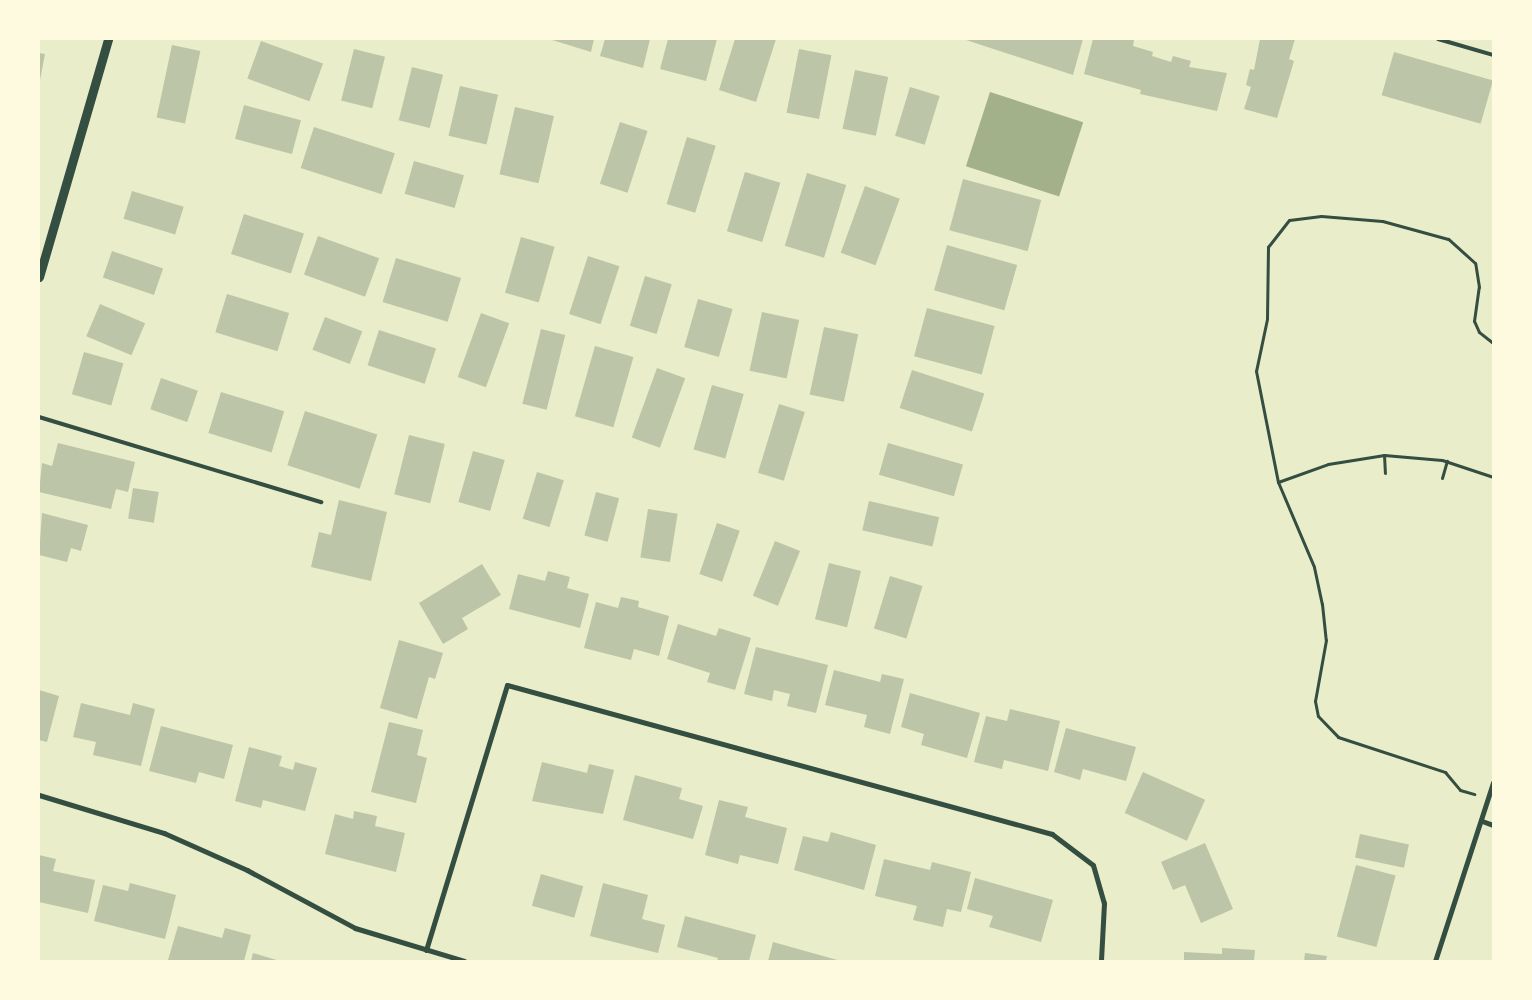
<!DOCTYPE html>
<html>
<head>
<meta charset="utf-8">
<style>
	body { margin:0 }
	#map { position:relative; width:1532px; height:1000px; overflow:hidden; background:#e9edc9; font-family:"Titillium Web",sans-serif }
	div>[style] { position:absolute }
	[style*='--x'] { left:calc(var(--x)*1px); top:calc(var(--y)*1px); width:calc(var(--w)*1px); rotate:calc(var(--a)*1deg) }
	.water>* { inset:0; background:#a3b18a; transform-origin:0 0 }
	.building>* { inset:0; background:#bcc5a7; transform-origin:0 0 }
	.path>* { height:3px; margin:-1.5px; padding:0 1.5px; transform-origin:1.5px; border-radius:1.5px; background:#344e41 }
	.service>* { height:4px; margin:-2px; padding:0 2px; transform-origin:2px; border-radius:2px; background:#344e41 }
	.minor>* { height:5px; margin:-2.5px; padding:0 2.5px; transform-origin:2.5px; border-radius:2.5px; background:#344e41 }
	.tertiary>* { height:9px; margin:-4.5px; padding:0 4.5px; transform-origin:4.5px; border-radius:4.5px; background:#344e41 }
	span { translate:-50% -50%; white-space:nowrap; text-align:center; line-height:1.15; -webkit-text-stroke:5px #fefae0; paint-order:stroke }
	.frame { position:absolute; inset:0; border:40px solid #fefae0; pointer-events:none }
</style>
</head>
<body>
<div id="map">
	<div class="water">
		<div style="left:990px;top:92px;width:98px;height:78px;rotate:18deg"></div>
	</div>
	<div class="building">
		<div style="clip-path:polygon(549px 39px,594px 39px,591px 52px)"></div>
		<div style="clip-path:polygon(605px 39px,650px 39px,643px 68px,600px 56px)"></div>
		<div style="clip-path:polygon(668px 39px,717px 39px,706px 81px,660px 69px)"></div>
		<div style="clip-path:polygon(735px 39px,776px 39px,756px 102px,719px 90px)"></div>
		<div style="clip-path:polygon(963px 39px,1083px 39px,1073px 75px)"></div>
		<div style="clip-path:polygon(1093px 39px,1129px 39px,1134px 40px,1133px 46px,1153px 52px,1152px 56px,1171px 62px,1173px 56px,1191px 61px,1189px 67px,1227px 73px,1217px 111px,1140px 94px,1141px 90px,1084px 74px)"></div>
		<div style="clip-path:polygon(1260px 39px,1295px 39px,1289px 59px,1294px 61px,1277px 118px,1244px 109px,1251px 87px,1246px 85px,1250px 69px,1254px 70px)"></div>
		<div style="left:261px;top:41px;width:66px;height:40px;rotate:20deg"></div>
		<div style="left:172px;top:45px;width:29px;height:74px;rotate:12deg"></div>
		<div style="left:354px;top:49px;width:32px;height:53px;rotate:14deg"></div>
		<div style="left:799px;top:49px;width:33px;height:65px;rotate:11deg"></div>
		<div style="left:1394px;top:52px;width:103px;height:45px;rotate:16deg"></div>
		<div style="clip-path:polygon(39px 53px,45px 54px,40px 80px,39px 79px)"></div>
		<div style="left:412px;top:67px;width:32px;height:55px;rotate:14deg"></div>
		<div style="left:855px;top:70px;width:34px;height:60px;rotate:12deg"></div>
		<div style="left:460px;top:86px;width:39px;height:51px;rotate:13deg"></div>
		<div style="left:910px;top:87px;width:31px;height:51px;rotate:17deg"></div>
		<div style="left:244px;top:105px;width:59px;height:35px;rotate:15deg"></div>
		<div style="left:515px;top:107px;width:40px;height:69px;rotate:13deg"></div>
		<div style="left:620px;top:122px;width:29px;height:65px;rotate:18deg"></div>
		<div style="left:314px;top:127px;width:85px;height:43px;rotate:18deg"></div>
		<div style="left:687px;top:137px;width:30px;height:70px;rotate:17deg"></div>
		<div style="left:414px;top:161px;width:52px;height:34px;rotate:16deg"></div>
		<div style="left:745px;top:172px;width:37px;height:62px;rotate:17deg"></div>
		<div style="left:807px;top:173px;width:41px;height:76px;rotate:17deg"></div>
		<div style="left:963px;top:179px;width:81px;height:53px;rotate:15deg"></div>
		<div style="left:865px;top:186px;width:37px;height:71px;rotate:20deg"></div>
		<div style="left:132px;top:191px;width:54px;height:29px;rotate:17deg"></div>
		<div style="left:244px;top:214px;width:63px;height:42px;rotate:18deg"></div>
		<div style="left:318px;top:236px;width:65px;height:41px;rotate:20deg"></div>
		<div style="left:521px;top:237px;width:35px;height:58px;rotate:16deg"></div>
		<div style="left:947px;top:245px;width:73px;height:47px;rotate:16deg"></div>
		<div style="left:112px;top:251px;width:54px;height:28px;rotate:19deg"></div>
		<div style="left:588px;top:256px;width:33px;height:61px;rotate:18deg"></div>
		<div style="left:396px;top:258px;width:68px;height:46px;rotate:17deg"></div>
		<div style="left:645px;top:276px;width:28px;height:52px;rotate:17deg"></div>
		<div style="left:227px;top:294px;width:65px;height:40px;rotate:17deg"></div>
		<div style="left:698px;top:299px;width:36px;height:50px;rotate:16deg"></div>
		<div style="left:100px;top:304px;width:49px;height:35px;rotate:23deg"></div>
		<div style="left:927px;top:308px;width:70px;height:50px;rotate:15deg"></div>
		<div style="left:762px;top:312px;width:38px;height:60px;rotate:12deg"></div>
		<div style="left:481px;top:313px;width:30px;height:68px;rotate:20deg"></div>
		<div style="left:325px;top:317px;width:40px;height:35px;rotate:21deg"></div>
		<div style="left:824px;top:327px;width:35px;height:69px;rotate:12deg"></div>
		<div style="left:541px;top:329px;width:25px;height:77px;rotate:14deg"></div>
		<div style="left:379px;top:330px;width:60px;height:37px;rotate:18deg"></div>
		<div style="left:595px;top:346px;width:40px;height:73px;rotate:16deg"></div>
		<div style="left:84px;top:352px;width:41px;height:44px;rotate:16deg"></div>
		<div style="left:657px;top:368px;width:30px;height:74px;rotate:20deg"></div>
		<div style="left:912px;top:370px;width:76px;height:40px;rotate:18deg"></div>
		<div style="left:161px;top:378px;width:39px;height:33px;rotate:19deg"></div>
		<div style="left:712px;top:385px;width:33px;height:67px;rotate:16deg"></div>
		<div style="left:221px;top:392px;width:66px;height:43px;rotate:17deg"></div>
		<div style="left:779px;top:404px;width:27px;height:72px;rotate:17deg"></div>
		<div style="left:305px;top:411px;width:76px;height:57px;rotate:18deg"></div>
		<div style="left:409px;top:435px;width:37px;height:61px;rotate:14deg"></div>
		<div style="clip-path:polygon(58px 443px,135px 462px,128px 492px,116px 489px,111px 509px,39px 492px,42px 463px,52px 466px)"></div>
		<div style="left:888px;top:443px;width:78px;height:33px;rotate:16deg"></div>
		<div style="left:473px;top:451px;width:33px;height:53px;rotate:16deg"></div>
		<div style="left:537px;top:472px;width:28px;height:49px;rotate:17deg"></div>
		<div style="left:133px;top:488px;width:26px;height:31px;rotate:9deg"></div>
		<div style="left:596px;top:492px;width:24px;height:45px;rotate:15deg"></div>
		<div style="clip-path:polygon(339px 500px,387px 512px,371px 581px,311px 567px,319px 532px,331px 535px)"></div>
		<div style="left:869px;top:501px;width:72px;height:30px;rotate:13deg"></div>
		<div style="left:648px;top:509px;width:30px;height:49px;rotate:9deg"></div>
		<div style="clip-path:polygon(42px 513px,88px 525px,81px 551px,71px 548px,67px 562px,39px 555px)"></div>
		<div style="left:717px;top:523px;width:24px;height:54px;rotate:19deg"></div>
		<div style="left:775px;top:541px;width:27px;height:59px;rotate:22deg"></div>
		<div style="left:829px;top:563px;width:33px;height:58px;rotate:14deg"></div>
		<div style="clip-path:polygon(482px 564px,501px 595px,462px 618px,468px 629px,443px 644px,419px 603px)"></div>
		<div style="clip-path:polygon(548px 571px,570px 577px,567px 588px,589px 594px,580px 628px,509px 609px,518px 574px,545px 581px)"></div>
		<div style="left:890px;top:576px;width:34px;height:55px;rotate:17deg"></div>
		<div style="clip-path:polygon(621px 597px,639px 601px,638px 607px,669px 616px,659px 656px,634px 649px,631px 660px,584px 648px,596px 602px,618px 608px)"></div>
		<div style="clip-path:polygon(678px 624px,716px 636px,719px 628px,751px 638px,735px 690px,707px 682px,710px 673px,667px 659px)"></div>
		<div style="clip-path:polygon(399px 640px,443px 653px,435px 679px,429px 677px,417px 719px,380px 708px)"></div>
		<div style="clip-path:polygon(756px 647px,828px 665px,816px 713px,787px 706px,790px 694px,774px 690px,772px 701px,744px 694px)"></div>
		<div style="clip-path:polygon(834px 670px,880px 682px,882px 674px,904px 679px,890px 734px,864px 727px,867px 715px,825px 705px)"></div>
		<div style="clip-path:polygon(39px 690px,59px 696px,47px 742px,39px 740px)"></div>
		<div style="clip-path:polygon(910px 693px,980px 713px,967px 758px,921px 745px,924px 734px,901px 727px)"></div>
		<div style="clip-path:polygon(81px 703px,130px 715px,133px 703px,155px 709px,141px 766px,93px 755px,96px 742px,73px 737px)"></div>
		<div style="clip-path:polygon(1010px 709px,1060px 721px,1048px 771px,1004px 760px,1002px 769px,974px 762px,986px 716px,1007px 721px)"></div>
		<div style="clip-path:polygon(389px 722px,423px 730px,417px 755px,427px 758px,416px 803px,371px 792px)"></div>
		<div style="clip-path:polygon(161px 726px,233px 745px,224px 779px,199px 772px,196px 783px,149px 771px)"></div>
		<div style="clip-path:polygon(1066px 728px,1136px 747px,1126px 781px,1083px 769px,1080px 780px,1054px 772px)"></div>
		<div style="clip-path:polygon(249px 747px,282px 756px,279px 766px,293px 770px,295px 762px,317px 768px,305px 811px,263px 800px,261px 808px,235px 801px)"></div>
		<div style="clip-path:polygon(542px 762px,587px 773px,589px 764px,614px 770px,603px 814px,532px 801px)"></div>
		<div style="left:1143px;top:772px;width:68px;height:45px;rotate:24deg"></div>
		<div style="clip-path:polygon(635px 775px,682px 788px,679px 799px,703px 806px,693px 839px,623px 820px)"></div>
		<div style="clip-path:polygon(719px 800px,748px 807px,745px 817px,787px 828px,778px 864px,740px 855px,738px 864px,705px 855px)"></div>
		<div style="clip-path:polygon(354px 811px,377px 816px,375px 826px,405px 833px,396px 872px,325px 854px,335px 814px,353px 819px)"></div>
		<div style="clip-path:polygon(831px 832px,876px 845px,864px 890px,794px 870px,803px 836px,828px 842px)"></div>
		<div style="left:1360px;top:834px;width:50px;height:24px;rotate:12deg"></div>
		<div style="clip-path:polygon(1205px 843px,1233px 909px,1201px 923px,1185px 885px,1173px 890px,1161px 862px)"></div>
		<div style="clip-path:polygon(39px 855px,56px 859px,53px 871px,95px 880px,88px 913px,39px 902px)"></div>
		<div style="clip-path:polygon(884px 859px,930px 870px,932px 862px,971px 872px,961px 912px,947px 909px,943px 927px,913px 920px,917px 906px,875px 896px)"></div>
		<div style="left:1356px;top:865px;width:41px;height:74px;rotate:15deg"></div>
		<div style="left:541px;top:874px;width:44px;height:33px;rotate:16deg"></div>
		<div style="clip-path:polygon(975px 878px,1053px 900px,1041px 942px,989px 927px,993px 916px,967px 909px)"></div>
		<div style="clip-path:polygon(130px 883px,176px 895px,165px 939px,94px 921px,103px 885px,128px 891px)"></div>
		<div style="clip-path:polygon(603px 883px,648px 895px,642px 919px,665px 925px,658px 953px,590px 936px)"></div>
		<div style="clip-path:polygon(685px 916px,756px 935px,749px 961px,717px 961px,718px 958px,677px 947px)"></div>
		<div style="clip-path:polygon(178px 926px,222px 938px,225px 928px,251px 935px,244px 961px,168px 960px)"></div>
		<div style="clip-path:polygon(773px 942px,841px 961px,768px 961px)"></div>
		<div style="clip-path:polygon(1222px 948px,1255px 950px,1254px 961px,1184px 961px,1184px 952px,1222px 954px)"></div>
		<div style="clip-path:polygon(253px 953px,280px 961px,251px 961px)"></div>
		<div style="clip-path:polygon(1305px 953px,1327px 956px,1326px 961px,1304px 961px)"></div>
	</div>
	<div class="path">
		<div style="--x:1493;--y:343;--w:18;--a:-142"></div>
		<div style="--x:1479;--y:332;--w:12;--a:-114"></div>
		<div style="--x:1474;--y:321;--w:34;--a:-82"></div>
		<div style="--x:1479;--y:287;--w:24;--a:-99"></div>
		<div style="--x:1475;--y:263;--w:36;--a:-138"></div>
		<div style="--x:1448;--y:239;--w:68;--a:-164.7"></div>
		<div style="--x:1382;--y:221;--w:61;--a:-175.3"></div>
		<div style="--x:1321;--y:216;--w:32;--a:173"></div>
		<div style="--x:1289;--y:220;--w:34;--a:128"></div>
		<div style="--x:1268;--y:247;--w:72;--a:90.8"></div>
		<div style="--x:1267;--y:319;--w:53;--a:101.9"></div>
		<div style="--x:1256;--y:371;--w:113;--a:78.8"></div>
		<div style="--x:1278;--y:482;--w:53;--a:-19.8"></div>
		<div style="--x:1328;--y:464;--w:57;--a:-9.1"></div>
		<div style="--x:1384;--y:455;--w:58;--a:4.9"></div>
		<div style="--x:1442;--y:460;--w:54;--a:18.4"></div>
		<div style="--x:1384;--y:455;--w:18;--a:87"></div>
		<div style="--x:1442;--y:478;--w:18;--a:-74"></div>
		<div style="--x:1278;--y:482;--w:92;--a:67"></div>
		<div style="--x:1314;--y:567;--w:38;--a:78"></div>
		<div style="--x:1322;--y:604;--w:36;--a:84"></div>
		<div style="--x:1326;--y:640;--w:62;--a:100.2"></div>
		<div style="--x:1315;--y:701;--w:15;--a:79"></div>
		<div style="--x:1318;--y:716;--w:29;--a:46"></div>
		<div style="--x:1338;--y:737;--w:113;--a:18.1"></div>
		<div style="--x:1445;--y:772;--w:23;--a:50"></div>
		<div style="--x:1460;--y:790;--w:15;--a:16"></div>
	</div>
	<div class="service">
		<div style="--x:1438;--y:39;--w:57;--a:16.2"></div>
		<div style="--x:39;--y:417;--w:295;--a:16.8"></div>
	</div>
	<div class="minor">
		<div style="--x:39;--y:795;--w:131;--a:16.9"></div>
		<div style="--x:164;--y:833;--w:91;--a:24"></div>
		<div style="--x:247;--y:870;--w:123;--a:28.2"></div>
		<div style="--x:355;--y:928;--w:114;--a:16.8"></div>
		<div style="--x:1482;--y:821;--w:12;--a:20"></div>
		<div style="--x:426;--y:950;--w:277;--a:-73"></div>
		<div style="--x:507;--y:685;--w:565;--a:15.29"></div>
		<div style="--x:1052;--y:834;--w:51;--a:37.1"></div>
		<div style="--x:1093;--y:865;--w:40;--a:74"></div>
		<div style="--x:1104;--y:903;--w:58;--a:93"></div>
		<div style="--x:1435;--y:961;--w:188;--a:-72"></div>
	</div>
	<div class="tertiary">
		<div style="--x:39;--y:277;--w:248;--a:-73.8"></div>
	</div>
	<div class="frame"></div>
</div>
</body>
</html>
